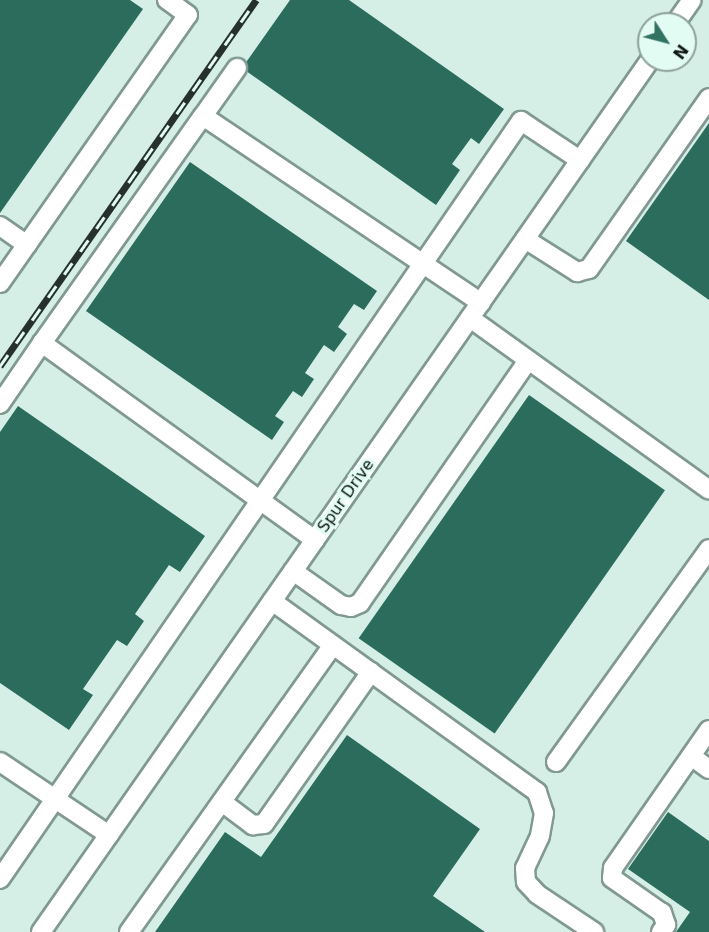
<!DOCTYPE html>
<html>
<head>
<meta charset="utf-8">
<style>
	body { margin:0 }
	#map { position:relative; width:709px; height:932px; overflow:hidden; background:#d5efe6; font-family:"DejaVu Sans",sans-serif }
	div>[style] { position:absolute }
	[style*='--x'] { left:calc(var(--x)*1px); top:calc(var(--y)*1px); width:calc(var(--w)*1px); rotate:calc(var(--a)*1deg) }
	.building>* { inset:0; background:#2c6c5c; transform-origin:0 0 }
	.roads { filter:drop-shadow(2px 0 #819991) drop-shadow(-2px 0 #819991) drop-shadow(0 2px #819991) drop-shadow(0 -2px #819991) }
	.minor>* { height:18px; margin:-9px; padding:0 9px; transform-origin:9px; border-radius:9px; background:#fff }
	.rail>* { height:7px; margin-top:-3.5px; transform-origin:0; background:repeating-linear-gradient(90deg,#e2fcf4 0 14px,#26312d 0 28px); box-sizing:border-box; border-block:2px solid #26312d }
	span { translate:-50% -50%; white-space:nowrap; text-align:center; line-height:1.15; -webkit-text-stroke:6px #e2fcf4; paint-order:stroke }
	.street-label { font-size:16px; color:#0f1815 }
	.north { position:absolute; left:637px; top:12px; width:60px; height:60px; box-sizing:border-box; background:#e2fcf4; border:2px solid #8ea19b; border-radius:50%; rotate:126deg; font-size:16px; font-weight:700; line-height:24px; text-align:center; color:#0f1815 }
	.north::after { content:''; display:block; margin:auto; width:21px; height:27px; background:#317261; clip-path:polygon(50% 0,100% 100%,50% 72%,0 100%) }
</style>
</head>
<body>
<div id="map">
	<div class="building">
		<div style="clip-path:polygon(0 0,130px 0,143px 9px,0 213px)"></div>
		<div style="clip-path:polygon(290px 0,349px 0,504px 109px,479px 144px,471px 138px,452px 164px,460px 170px,436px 205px,242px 68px)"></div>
		<div style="clip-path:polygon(709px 123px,709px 300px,626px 241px)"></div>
		<div style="clip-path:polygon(190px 162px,377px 291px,364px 310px,354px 304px,338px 327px,347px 334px,334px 352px,324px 345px,305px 373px,314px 379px,302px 397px,293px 391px,275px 416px,284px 422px,272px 440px,86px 311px)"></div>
		<div style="left:529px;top:395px;width:166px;height:297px;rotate:35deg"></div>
		<div style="clip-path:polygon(18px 406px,205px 536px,180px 572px,169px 565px,135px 614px,144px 621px,127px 646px,117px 640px,83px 689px,93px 695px,69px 730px,0 683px,0 432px)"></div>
		<div style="clip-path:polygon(347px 735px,480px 829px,433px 896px,485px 932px,155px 932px,225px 832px,261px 857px)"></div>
		<div style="clip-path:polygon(668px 812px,709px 841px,709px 932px,676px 932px,690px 912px,628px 869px)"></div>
	</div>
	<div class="roads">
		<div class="minor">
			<div style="--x:675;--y:24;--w:29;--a:-55"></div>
			<div style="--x:203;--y:116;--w:59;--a:-54.7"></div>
			<div style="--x:0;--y:226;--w:33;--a:35"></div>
			<div style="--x:525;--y:239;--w:62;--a:32.4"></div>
			<div style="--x:577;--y:272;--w:12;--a:-14"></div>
			<div style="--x:589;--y:269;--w:209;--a:-54.9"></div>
			<div style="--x:0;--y:283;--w:327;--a:-55"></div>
			<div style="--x:188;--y:15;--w:26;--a:-144"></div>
			<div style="--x:470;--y:318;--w:294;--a:35.7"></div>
			<div style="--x:0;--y:404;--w:74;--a:-55.5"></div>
			<div style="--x:315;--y:540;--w:337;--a:-144.2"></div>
			<div style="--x:42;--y:343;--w:278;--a:-54.7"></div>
			<div style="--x:203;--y:116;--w:335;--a:33.9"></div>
			<div style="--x:293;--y:571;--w:59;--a:35.3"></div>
			<div style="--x:341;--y:605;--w:10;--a:11"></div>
			<div style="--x:351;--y:607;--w:10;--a:-24"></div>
			<div style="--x:360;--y:603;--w:295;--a:-55.3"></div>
			<div style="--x:272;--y:601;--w:327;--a:35.8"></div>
			<div style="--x:537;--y:792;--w:22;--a:72"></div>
			<div style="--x:544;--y:813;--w:23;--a:100"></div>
			<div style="--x:540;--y:836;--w:35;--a:115"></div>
			<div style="--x:525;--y:868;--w:14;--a:86"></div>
			<div style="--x:526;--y:882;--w:16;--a:47"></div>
			<div style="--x:537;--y:894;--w:69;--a:33.7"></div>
			<div style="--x:691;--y:756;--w:22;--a:36"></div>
			<div style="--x:0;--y:762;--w:131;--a:33.8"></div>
			<div style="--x:556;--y:762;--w:262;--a:-54.3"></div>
			<div style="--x:222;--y:802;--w:39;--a:37"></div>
			<div style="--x:253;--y:825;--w:11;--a:-5"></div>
			<div style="--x:264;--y:824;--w:186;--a:-54.9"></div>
			<div style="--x:0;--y:879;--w:920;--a:-55.5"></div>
			<div style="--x:521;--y:121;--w:71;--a:33.5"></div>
			<div style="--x:41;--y:932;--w:1064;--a:-55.07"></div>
			<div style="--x:129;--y:932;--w:352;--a:-54.6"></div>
			<div style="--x:661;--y:932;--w:9;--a:-54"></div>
			<div style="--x:666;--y:925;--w:13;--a:-108"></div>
			<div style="--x:662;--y:913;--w:61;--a:-145"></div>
			<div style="--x:612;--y:878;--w:10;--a:-84"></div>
			<div style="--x:613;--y:868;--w:168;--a:-55.2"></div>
		</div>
	</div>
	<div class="rail">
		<div style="--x:0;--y:366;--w:447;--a:-55"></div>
	</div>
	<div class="street-label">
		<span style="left:346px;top:496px;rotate:-55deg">Spur Drive</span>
	</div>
	<div class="north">N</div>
</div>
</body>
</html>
